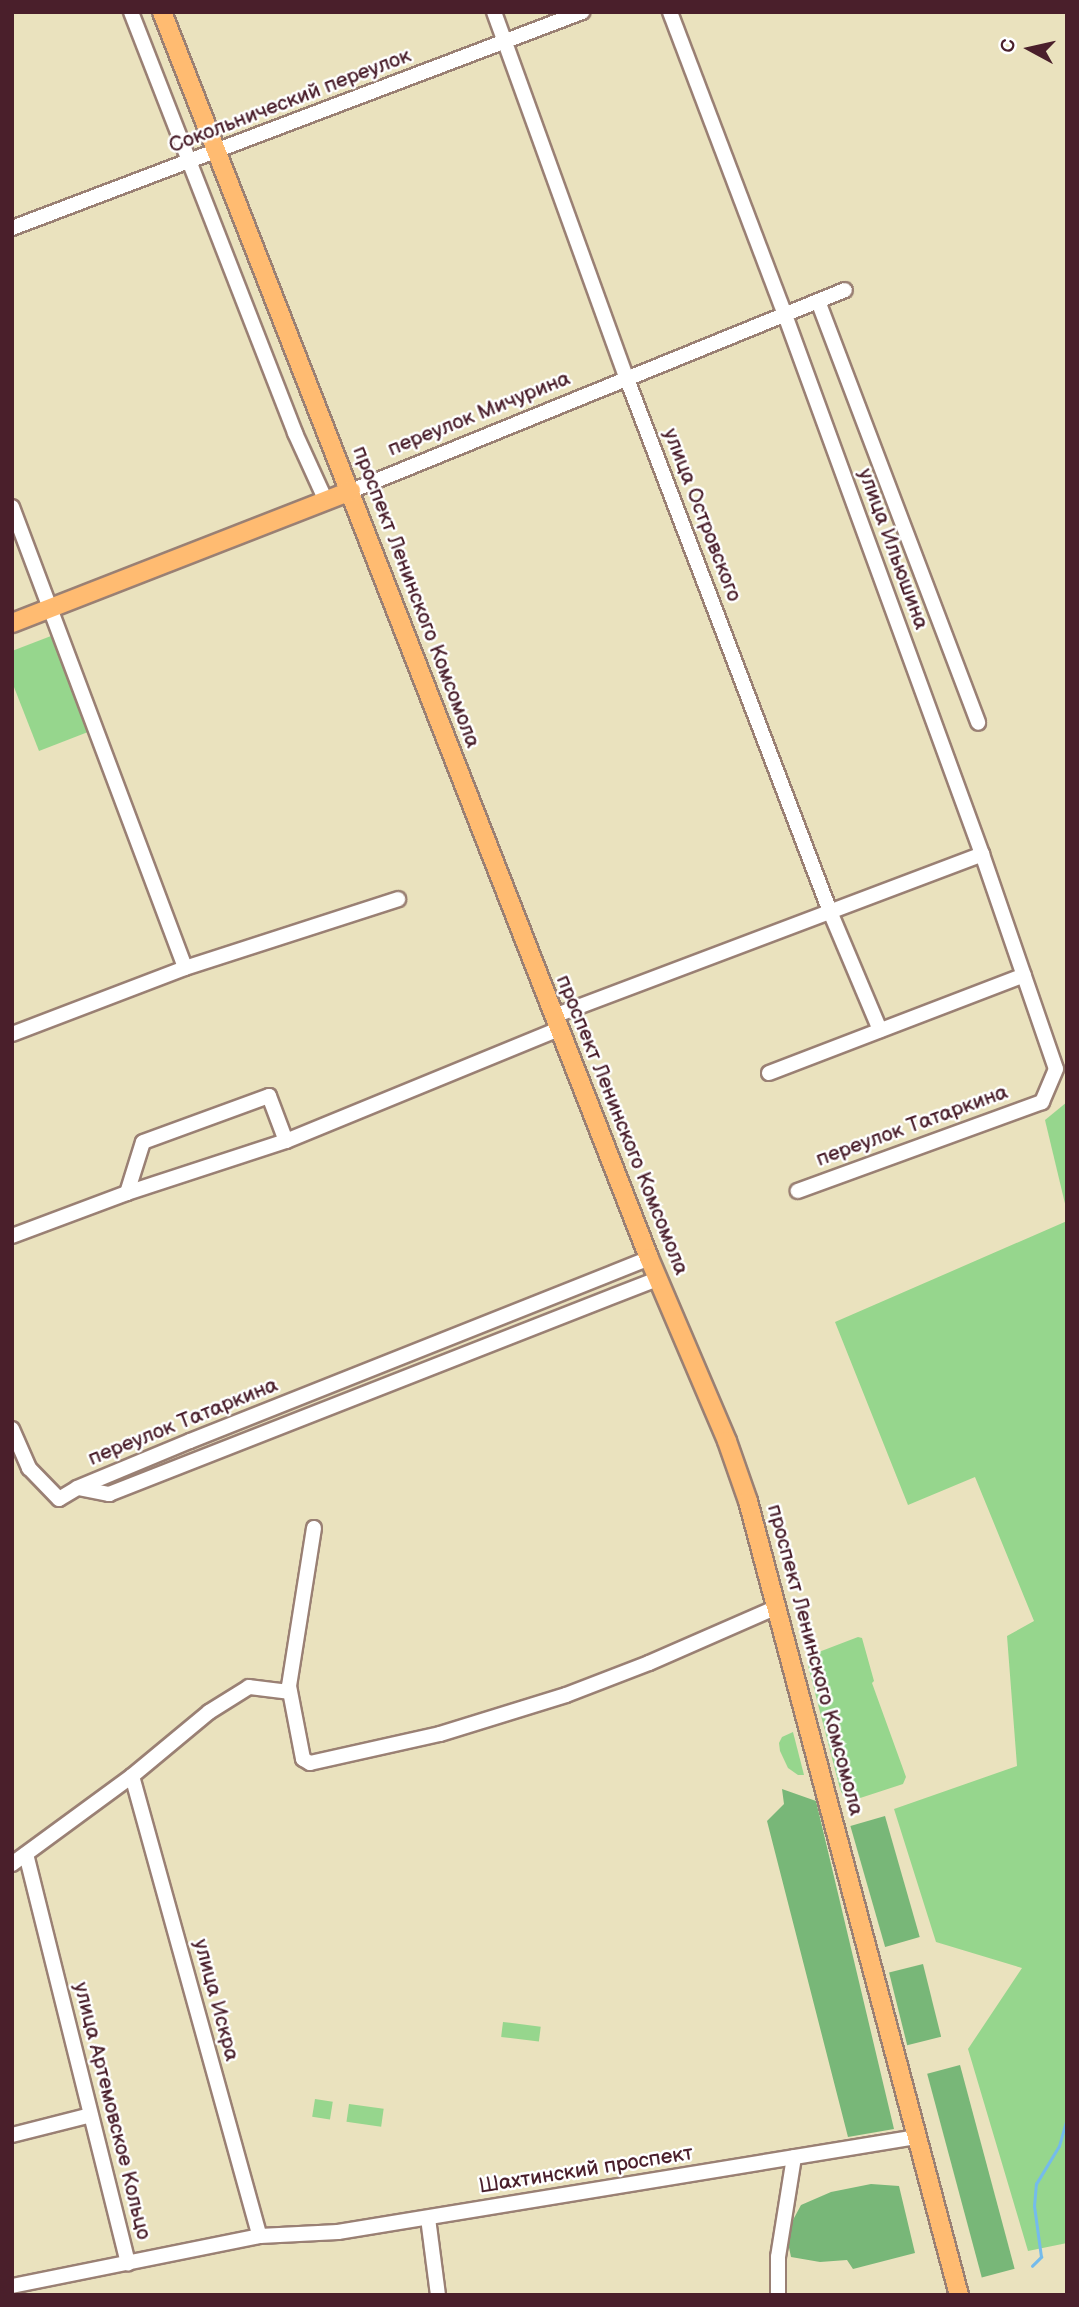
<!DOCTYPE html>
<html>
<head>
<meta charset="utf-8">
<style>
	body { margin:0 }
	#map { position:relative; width:1079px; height:2307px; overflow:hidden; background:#eae2be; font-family:"Balsamiq Sans",sans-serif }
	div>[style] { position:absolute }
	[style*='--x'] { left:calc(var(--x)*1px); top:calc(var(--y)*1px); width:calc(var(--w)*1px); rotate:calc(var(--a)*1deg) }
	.green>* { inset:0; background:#96d68d; transform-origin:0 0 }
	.forest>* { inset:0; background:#78b778; transform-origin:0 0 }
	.stream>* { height:2.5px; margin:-1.25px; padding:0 1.25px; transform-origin:1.25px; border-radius:1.25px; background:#74bbec }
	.roads { filter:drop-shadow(2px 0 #9a8074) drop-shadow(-2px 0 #9a8074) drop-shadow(0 2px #9a8074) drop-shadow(0 -2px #9a8074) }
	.minor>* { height:14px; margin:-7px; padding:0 7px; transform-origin:7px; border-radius:7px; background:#fff }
	.major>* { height:18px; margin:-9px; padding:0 9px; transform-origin:9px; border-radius:9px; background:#ffbb71 }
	span { translate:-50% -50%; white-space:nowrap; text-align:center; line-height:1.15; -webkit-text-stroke:5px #fff; paint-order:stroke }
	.street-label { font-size:21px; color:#4a1f2b }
	.frame { position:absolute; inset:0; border:14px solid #4a1f2b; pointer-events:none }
	.north { position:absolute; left:995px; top:14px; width:70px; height:70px; -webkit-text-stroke:5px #fff; paint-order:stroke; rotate:278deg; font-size:19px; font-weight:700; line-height:28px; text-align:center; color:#4a1f2b }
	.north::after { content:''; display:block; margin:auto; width:24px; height:32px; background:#4a1f2b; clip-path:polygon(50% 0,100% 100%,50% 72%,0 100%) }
</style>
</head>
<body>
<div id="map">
	<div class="green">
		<div style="clip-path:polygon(51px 636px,88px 732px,39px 751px,12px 682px,12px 651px)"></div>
		<div style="clip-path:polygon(1067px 1102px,1067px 1212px,1045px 1120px)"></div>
		<div style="clip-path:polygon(1067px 1221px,1067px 2243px,1028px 2251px,968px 2049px,1022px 1968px,936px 1942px,894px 1809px,1017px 1766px,1007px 1636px,1034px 1621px,975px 1477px,908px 1505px,835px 1322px)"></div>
		<div style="clip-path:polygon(858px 1637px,862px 1638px,874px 1681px,872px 1683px,906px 1777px,903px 1784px,851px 1801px,844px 1798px,840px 1789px,807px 1662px,811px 1655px)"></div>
		<div style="clip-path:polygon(793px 1732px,804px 1775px,798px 1775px,788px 1768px,780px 1751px,779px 1743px,782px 1737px)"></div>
		<div style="left:503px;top:2022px;width:38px;height:15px;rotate:7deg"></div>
		<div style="left:315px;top:2099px;width:18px;height:18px;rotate:9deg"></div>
		<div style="left:349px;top:2104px;width:35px;height:18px;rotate:8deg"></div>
	</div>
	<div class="forest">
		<div style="clip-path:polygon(782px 1789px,816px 1801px,894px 2129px,848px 2137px,767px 1821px,784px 1804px)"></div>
		<div style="left:885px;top:1816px;width:126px;height:36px;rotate:74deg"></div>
		<div style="left:923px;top:1964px;width:75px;height:35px;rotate:76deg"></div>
		<div style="left:960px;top:2065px;width:211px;height:34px;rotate:75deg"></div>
		<div style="clip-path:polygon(871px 2184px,899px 2186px,915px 2253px,853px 2269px,847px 2260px,820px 2262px,791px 2257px,786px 2233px,801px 2205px,831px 2192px)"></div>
	</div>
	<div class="stream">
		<div style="--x:1032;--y:2266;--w:13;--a:-45"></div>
		<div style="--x:1041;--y:2257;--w:51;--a:-97.8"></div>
		<div style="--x:1034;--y:2206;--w:22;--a:-85"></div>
		<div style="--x:1036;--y:2184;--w:44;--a:-58.8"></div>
		<div style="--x:1059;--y:2146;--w:29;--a:-74"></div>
	</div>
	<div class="roads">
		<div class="minor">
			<div style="--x:131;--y:12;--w:452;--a:68.7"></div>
			<div style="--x:295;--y:433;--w:75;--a:65.5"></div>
			<div style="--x:494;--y:12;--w:390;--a:70.1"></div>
			<div style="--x:627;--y:379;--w:573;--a:69.13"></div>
			<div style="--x:831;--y:914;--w:126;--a:67.1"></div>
			<div style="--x:670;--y:12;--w:324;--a:69.2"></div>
			<div style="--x:785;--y:315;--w:574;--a:69.92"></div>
			<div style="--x:982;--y:854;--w:227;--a:71"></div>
			<div style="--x:1056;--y:1069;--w:36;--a:113"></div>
			<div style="--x:1042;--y:1102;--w:260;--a:160"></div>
			<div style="--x:12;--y:228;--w:610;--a:-20.75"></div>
			<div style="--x:818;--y:301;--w:451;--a:69.2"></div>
			<div style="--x:351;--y:491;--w:533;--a:-22.14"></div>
			<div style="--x:12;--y:507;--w:492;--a:69.4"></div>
			<div style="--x:185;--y:968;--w:185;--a:159.1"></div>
			<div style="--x:185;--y:968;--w:224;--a:-17.9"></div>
			<div style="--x:554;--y:1016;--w:458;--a:-20.7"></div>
			<div style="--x:769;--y:1073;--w:273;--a:-21"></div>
			<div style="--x:127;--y:1193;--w:167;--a:-18.1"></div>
			<div style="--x:12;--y:1236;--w:123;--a:-20.5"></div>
			<div style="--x:127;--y:1193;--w:53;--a:-72.6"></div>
			<div style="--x:143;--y:1142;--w:134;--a:-20.1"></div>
			<div style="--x:269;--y:1096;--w:48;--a:69.3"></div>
			<div style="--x:286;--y:1141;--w:295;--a:-22.3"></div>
			<div style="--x:12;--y:1429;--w:43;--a:66.4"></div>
			<div style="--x:29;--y:1468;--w:43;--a:45.9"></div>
			<div style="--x:59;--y:1499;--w:21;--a:-31"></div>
			<div style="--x:77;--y:1488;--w:122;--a:-22.6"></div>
			<div style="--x:190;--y:1441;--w:494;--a:-21.7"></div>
			<div style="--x:78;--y:1488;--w:32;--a:11"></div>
			<div style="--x:109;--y:1494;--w:589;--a:-21.42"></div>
			<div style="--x:314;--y:1528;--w:160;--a:99"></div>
			<div style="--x:289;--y:1686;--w:74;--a:79.1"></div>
			<div style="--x:303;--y:1759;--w:8;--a:30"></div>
			<div style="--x:310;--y:1763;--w:133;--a:-12.6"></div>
			<div style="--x:440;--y:1734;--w:132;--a:-17.2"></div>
			<div style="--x:566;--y:1695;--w:89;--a:-21.1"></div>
			<div style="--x:649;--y:1663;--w:140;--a:-23.6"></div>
			<div style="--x:132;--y:1776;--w:477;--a:74.5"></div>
			<div style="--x:26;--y:1854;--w:422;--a:76"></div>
			<div style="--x:12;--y:1864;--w:149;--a:-36.3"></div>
			<div style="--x:132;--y:1776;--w:100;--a:-39.7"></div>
			<div style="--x:209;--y:1712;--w:47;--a:-32"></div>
			<div style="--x:249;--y:1687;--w:41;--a:7"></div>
			<div style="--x:12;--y:2135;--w:81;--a:-14.2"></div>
			<div style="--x:428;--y:2218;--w:78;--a:82.6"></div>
			<div style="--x:12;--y:2286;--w:253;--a:-11.4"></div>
			<div style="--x:260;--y:2236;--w:78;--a:-2.9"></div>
			<div style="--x:338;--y:2232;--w:587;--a:-9.32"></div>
			<div style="--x:778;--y:2295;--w:38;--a:-90"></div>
			<div style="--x:778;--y:2257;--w:101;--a:-80.9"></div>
		</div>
		<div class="major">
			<div style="--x:162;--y:12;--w:1338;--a:68.65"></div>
			<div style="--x:649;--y:1258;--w:199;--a:66.9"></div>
			<div style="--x:727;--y:1441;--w:64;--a:70.7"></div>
			<div style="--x:748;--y:1501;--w:822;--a:75.12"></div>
			<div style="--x:12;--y:623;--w:364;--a:-21.3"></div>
		</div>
	</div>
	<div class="street-label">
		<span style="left:290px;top:101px;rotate:-21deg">Сокольнический переулок</span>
		<span style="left:479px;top:414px;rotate:-22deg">переулок Мичурина</span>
		<span style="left:702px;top:515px;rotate:69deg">улица Островского</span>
		<span style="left:893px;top:549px;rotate:70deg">улица Ильюшина</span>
		<span style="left:416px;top:597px;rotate:69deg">проспект Ленинского Комсомола</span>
		<span style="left:622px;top:1125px;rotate:68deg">проспект Ленинского Комсомола</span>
		<span style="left:912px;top:1126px;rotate:-20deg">переулок Татаркина</span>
		<span style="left:183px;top:1422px;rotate:-22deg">переулок Татаркина</span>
		<span style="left:815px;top:1660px;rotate:75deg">проспект Ленинского Комсомола</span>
		<span style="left:216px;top:2000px;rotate:75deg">улица Искра</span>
		<span style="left:112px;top:2111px;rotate:76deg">улица Артемовское Кольцо</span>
		<span style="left:586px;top:2170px;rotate:-9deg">Шахтинский проспект</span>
	</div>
	<div class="frame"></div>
	<div class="north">С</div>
</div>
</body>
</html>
